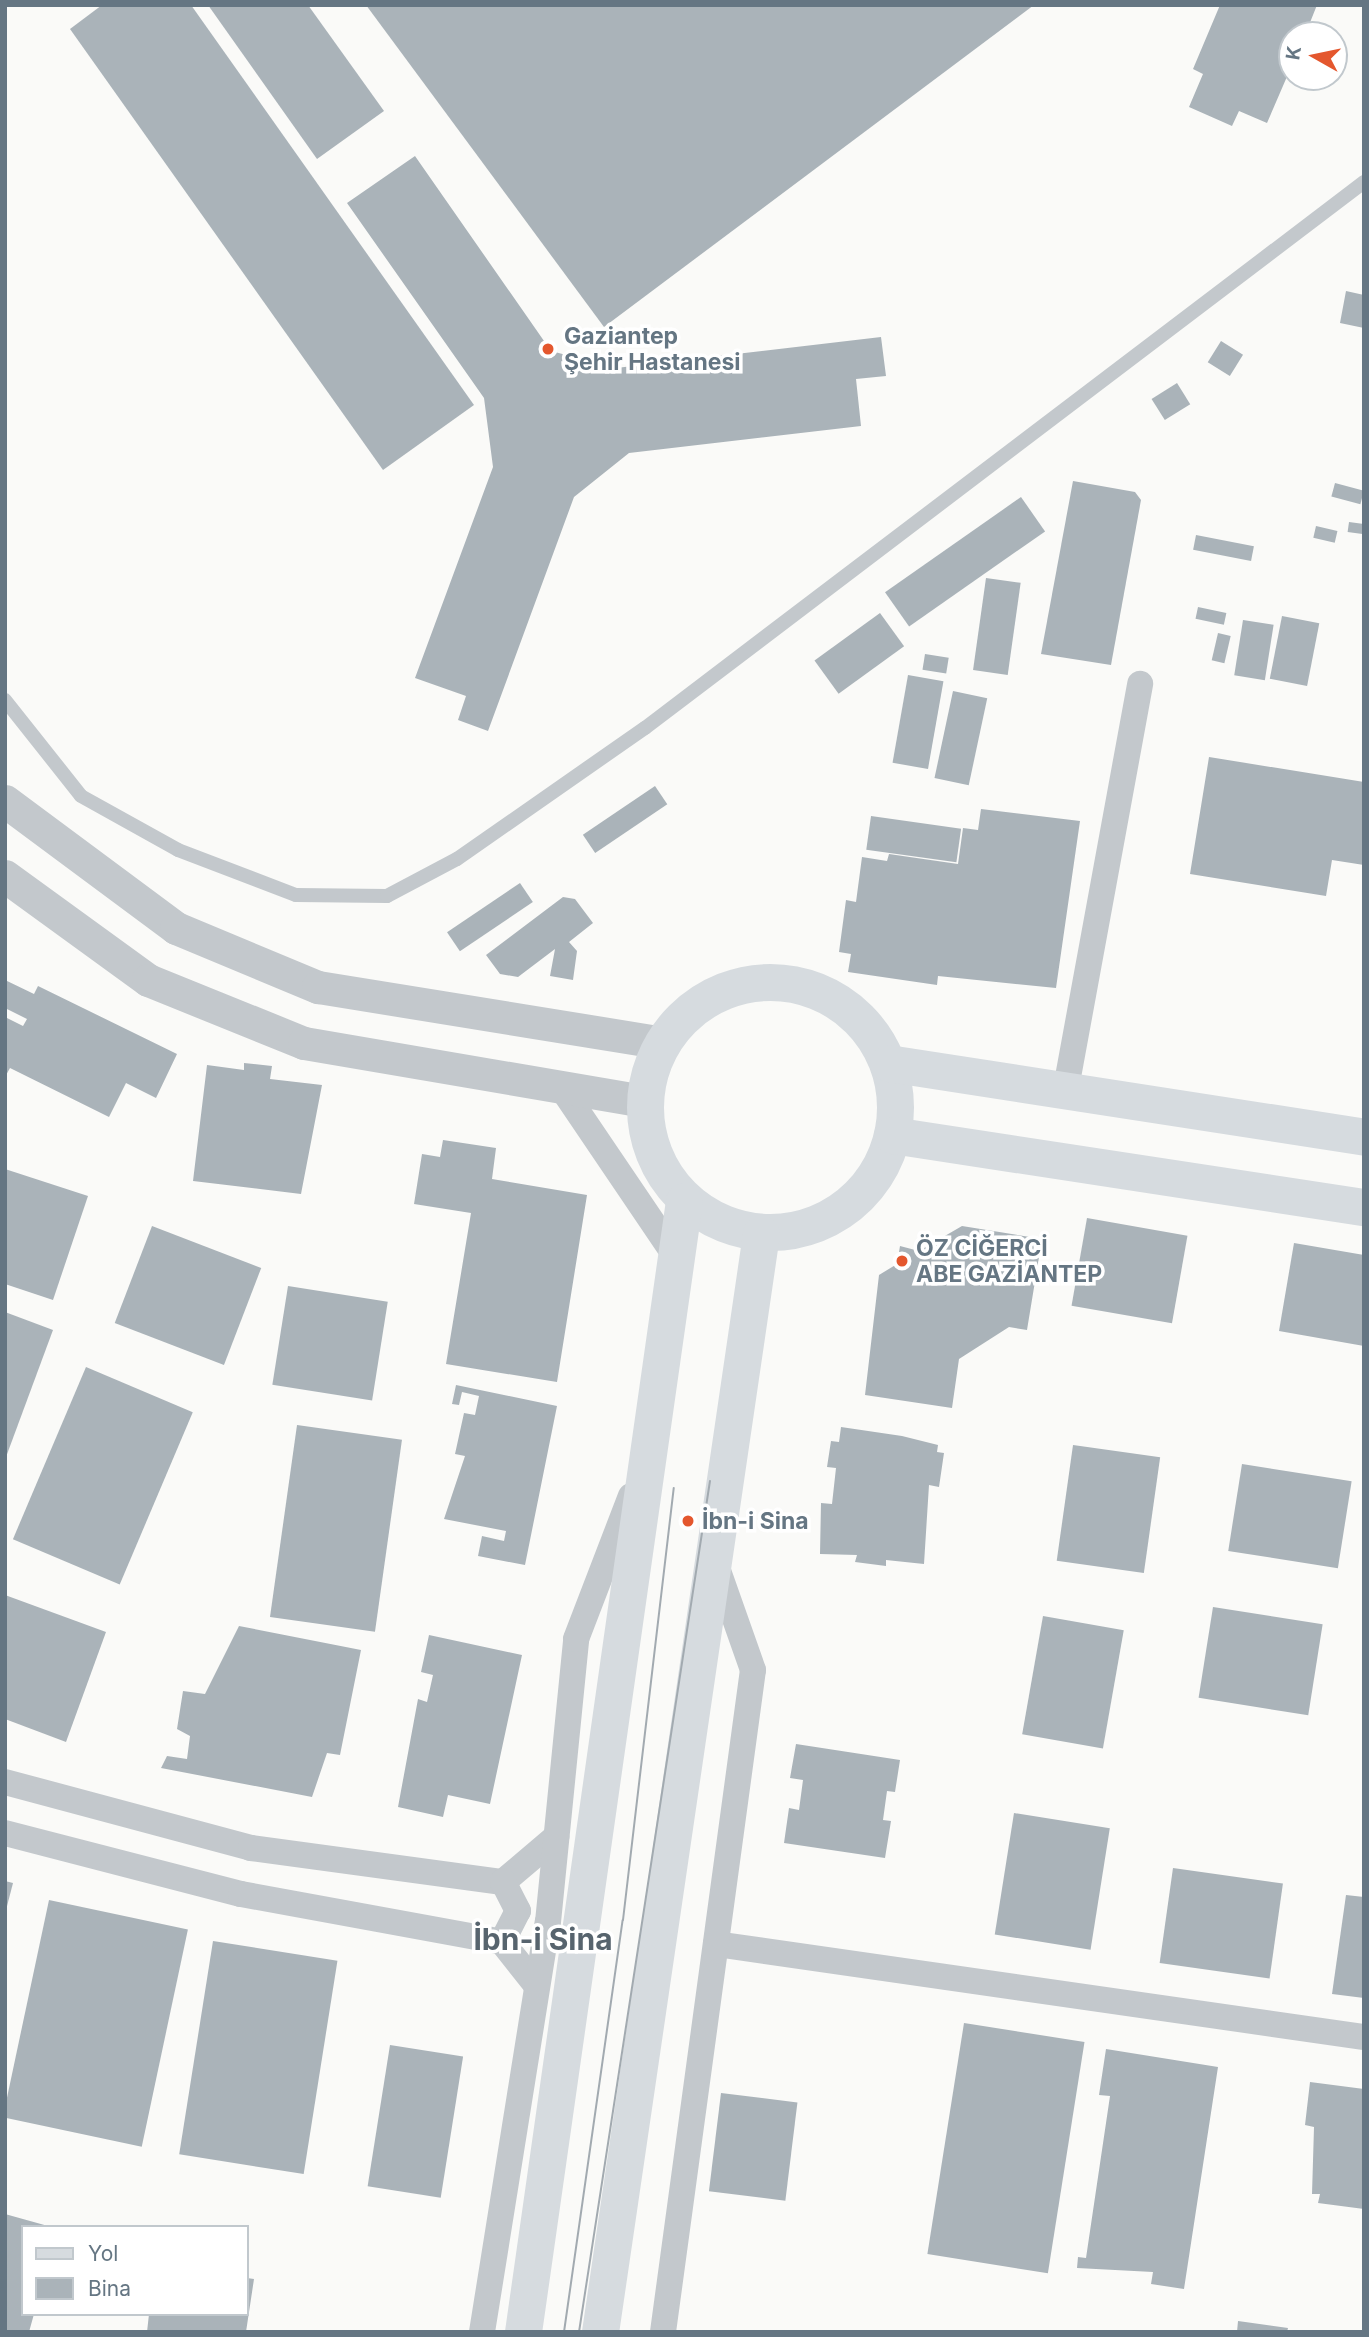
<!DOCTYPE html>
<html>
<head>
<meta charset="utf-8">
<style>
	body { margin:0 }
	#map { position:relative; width:1369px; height:2337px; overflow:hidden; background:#fafaf8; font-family:Inter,sans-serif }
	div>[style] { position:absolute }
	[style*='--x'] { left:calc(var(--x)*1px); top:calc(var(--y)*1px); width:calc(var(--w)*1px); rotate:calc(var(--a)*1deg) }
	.building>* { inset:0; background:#aab3b9; transform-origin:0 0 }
	.service>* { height:14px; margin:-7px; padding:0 7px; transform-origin:7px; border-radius:7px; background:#c3c8cc }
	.minor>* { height:26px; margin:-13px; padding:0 13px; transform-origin:13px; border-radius:13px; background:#c3c8cc }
	.tertiary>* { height:33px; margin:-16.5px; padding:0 16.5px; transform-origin:16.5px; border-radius:16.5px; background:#c3c8cc }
	.secondary>* { height:37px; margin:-18.5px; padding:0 18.5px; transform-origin:18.5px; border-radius:18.5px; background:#d6dbdf }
	.secondary>.ring { margin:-18.5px; padding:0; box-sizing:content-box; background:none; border:37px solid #d6dbdf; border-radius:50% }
	.tram>* { height:2px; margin:-1px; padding:0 1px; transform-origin:1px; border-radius:1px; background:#a2aab0 }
	.dots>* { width:19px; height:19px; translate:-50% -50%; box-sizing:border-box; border:4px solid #fff; border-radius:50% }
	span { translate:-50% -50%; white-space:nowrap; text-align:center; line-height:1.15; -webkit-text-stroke:7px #fff; paint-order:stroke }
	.poi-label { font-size:23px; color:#657683; font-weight:700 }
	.left { translate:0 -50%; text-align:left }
	.district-label { font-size:30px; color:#57646e; font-weight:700 }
	.frame { position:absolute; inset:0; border:7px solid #657683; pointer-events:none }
	.legend { position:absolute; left:21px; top:2225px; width:228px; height:91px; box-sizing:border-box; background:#fff; border:2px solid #c1c8cd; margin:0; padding:9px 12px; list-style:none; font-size:21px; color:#657683 }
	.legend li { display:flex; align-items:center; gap:14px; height:35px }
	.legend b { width:35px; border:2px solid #c1c8cd }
	.north { position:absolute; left:1278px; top:21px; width:70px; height:70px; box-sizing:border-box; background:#fff; border:2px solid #c1c8cd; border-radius:50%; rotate:279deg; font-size:19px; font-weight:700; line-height:28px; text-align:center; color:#657683 }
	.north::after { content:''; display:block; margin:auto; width:24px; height:32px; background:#e4572e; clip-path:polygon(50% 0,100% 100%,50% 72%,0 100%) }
</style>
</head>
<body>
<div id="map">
	<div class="building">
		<div style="clip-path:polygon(102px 5px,191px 5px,474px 405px,383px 470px,70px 29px)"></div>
		<div style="clip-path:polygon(208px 5px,308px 5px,384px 111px,317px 159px)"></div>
		<div style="clip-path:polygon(366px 5px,1034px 5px,604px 327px)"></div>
		<div style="clip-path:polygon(1220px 5px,1317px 5px,1305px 35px,1292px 35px,1292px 65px,1267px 123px,1239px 111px,1232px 126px,1189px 107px,1203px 74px,1193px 69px)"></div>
		<div style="clip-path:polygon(415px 156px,551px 351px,616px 368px,881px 337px,886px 376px,856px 379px,861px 426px,629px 453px,574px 497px,488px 731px,458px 720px,466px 696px,415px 678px,493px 467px,484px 398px,347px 203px)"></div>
		<div style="clip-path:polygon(1346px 291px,1364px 295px,1364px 328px,1340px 323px)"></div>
		<div style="left:1221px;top:341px;width:26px;height:25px;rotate:32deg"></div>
		<div style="left:1177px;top:383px;width:25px;height:30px;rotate:58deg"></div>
		<div style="clip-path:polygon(1073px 481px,1135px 492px,1141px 500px,1111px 665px,1041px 654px)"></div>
		<div style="left:1335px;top:483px;width:30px;height:14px;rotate:15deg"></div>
		<div style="left:1021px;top:497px;width:42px;height:166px;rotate:55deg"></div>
		<div style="left:1349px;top:522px;width:15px;height:10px;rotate:8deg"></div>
		<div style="left:1316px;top:526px;width:22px;height:12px;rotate:13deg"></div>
		<div style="left:1196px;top:535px;width:59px;height:15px;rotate:11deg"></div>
		<div style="left:986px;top:578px;width:35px;height:93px;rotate:8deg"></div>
		<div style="left:1198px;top:607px;width:29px;height:12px;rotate:12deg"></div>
		<div style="left:880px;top:613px;width:41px;height:81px;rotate:54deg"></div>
		<div style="left:1282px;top:616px;width:38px;height:64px;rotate:11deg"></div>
		<div style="left:1243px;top:620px;width:31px;height:56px;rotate:9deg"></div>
		<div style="left:1218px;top:633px;width:13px;height:28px;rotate:13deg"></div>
		<div style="left:925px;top:654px;width:24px;height:16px;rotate:9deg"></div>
		<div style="left:908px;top:675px;width:36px;height:89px;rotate:10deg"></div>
		<div style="left:953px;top:691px;width:35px;height:89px;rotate:12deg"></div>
		<div style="clip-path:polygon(1209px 757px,1364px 782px,1364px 865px,1332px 860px,1326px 896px,1190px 874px)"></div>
		<div style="left:655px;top:786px;width:22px;height:87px;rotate:56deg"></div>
		<div style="clip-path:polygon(981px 809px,1080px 821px,1056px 988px,938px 976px,937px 985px,848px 972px,851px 954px,839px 952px,846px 900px,856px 902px,862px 857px,887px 861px,889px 854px,958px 864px,963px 828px,978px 830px)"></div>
		<div style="left:871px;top:816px;width:91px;height:34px;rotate:8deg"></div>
		<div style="left:520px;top:883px;width:23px;height:88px;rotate:56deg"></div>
		<div style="clip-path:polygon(563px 897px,575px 899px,593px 923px,569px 942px,577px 951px,573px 980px,550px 976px,555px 949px,518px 977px,500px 974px,486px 955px)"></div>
		<div style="clip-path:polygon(5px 980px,34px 994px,38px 986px,177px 1054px,156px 1098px,126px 1083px,109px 1117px,10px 1068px,5px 1077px,5px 1017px,23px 1026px,27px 1019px,5px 1008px)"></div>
		<div style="clip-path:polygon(244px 1063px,272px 1066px,270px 1079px,322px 1085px,301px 1194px,193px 1181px,207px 1065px,244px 1070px)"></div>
		<div style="clip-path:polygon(443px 1140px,496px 1148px,492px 1179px,587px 1195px,557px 1382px,446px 1364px,471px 1213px,414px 1204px,422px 1154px,440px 1157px)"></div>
		<div style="clip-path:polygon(5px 1169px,88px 1196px,53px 1300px,5px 1284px)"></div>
		<div style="left:1087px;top:1218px;width:102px;height:89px;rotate:10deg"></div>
		<div style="left:152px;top:1226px;width:117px;height:104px;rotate:21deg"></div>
		<div style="clip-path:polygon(962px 1226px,1042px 1239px,1027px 1330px,1009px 1327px,959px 1359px,952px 1408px,865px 1395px,879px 1275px,897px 1264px,900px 1246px,919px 1251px)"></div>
		<div style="clip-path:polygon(1294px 1243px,1364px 1255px,1364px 1346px,1279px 1331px)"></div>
		<div style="left:288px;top:1286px;width:101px;height:100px;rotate:9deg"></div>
		<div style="clip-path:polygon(5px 1312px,53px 1330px,6px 1457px,5px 1457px)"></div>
		<div style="left:86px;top:1367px;width:116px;height:187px;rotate:23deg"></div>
		<div style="clip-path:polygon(456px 1385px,557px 1406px,525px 1565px,478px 1556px,482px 1536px,504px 1541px,506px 1531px,444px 1519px,465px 1456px,455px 1454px,464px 1413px,475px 1415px,479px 1396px,462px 1392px,459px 1405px,452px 1404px)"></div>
		<div style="left:297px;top:1425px;width:106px;height:194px;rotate:8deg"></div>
		<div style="clip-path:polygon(841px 1427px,902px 1436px,938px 1445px,937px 1452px,944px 1453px,939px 1487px,929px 1485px,924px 1564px,886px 1560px,886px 1566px,855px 1562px,857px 1555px,820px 1554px,821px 1503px,832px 1504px,836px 1468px,827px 1467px,831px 1441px,839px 1442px)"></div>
		<div style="left:1073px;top:1445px;width:88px;height:117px;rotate:8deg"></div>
		<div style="left:1242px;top:1464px;width:111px;height:88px;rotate:9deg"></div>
		<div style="clip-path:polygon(5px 1595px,106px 1632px,66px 1742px,5px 1719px)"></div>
		<div style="left:1213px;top:1607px;width:111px;height:92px;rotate:9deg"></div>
		<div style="left:1043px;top:1616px;width:82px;height:120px;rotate:10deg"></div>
		<div style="clip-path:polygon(239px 1626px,361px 1650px,340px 1755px,327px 1753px,312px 1797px,161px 1768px,167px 1756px,187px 1759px,190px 1736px,177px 1729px,183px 1691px,205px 1694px)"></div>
		<div style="clip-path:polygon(429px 1635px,522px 1655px,490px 1804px,448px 1795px,443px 1817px,398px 1807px,418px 1699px,427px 1702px,433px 1675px,421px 1672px)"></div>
		<div style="clip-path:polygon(796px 1744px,900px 1760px,895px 1792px,887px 1791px,883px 1820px,891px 1821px,885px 1858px,784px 1843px,789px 1808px,799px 1810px,803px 1780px,790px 1778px)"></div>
		<div style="left:1014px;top:1813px;width:97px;height:123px;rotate:9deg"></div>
		<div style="left:1173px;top:1868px;width:111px;height:96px;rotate:8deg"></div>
		<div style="clip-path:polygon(5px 1881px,13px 1883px,6px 1910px,5px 1910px)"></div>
		<div style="clip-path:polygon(1346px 1895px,1364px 1897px,1364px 1998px,1332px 1994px)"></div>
		<div style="left:49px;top:1900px;width:142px;height:222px;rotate:12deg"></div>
		<div style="left:213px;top:1941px;width:126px;height:216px;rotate:9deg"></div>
		<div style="left:964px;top:2023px;width:122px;height:234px;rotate:9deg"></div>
		<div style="left:390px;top:2045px;width:74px;height:143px;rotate:9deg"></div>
		<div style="clip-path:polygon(1106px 2049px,1218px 2067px,1184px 2289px,1151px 2284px,1153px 2272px,1077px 2268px,1078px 2257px,1086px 2258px,1110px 2096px,1099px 2095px)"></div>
		<div style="clip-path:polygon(1310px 2082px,1364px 2089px,1364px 2209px,1318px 2203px,1320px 2194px,1312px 2194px,1314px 2127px,1305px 2125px)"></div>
		<div style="left:721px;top:2093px;width:77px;height:99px;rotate:7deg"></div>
		<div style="clip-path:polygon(5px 2214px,48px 2226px,23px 2227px,23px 2314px,34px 2314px,29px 2332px,5px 2332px)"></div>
		<div style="clip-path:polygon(247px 2278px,254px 2279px,246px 2332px,147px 2332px,149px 2314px,247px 2314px)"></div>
		<div style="clip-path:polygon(1238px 2321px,1288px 2328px,1287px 2332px,1237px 2332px)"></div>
	</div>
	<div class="service">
		<div style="--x:5;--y:700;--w:122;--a:51.6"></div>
		<div style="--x:81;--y:796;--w:111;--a:29.1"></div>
		<div style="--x:178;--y:850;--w:126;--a:20.9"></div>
		<div style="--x:296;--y:895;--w:91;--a:0.6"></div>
		<div style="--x:387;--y:896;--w:79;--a:-27.9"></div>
		<div style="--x:457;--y:859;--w:229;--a:-34.9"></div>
		<div style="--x:645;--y:728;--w:903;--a:-37.21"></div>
	</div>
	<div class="minor">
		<div style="--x:1066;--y:1088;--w:411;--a:-79.6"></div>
		<div style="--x:563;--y:1090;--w:202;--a:55.9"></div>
		<div style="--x:5;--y:1782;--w:255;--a:15"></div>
		<div style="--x:251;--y:1848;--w:254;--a:7.7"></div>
		<div style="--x:503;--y:1882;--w:70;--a:-40.3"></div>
		<div style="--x:5;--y:1833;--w:244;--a:14.5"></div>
		<div style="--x:241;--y:1894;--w:265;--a:10.4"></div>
		<div style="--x:502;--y:1942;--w:56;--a:51.5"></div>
		<div style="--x:502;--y:1942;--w:35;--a:-63"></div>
		<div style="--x:518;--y:1911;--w:33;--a:-117"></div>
		<div style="--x:716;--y:1944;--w:655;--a:8.17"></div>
		<div style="--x:482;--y:2332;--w:415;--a:-80.9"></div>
		<div style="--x:548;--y:1922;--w:284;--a:-84.3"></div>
		<div style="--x:576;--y:1639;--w:153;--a:-69"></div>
		<div style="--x:663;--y:2332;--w:668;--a:-82.26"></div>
		<div style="--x:753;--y:1670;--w:114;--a:-109.4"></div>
	</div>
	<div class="tertiary">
		<div style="--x:5;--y:801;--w:213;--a:36.6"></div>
		<div style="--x:176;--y:928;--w:154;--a:22.6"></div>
		<div style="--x:318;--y:987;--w:350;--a:9.2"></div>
		<div style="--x:5;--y:876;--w:177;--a:36"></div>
		<div style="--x:148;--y:980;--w:168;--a:22"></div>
		<div style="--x:304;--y:1043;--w:346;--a:9.7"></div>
	</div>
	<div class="secondary">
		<div class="ring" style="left:645px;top:982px;width:213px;height:213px"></div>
		<div style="--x:888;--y:1063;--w:482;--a:8.8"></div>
		<div style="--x:892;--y:1135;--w:477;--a:8.7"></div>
		<div style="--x:523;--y:2332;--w:1142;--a:-81.9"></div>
		<div style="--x:600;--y:2332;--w:1110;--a:-81.66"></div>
	</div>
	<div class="tram">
		<div style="--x:564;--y:2332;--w:416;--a:-81.9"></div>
		<div style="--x:623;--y:1920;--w:435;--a:-83.3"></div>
		<div style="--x:579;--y:2332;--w:861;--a:-81.25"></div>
	</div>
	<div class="dots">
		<div style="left:548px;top:349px;background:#e4572e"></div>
		<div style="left:902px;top:1261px;background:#e4572e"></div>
		<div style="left:688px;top:1521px;background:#e4572e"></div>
	</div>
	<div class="poi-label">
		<span class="left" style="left:564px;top:349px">Gaziantep<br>Şehir Hastanesi</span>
		<span class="left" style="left:916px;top:1261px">ÖZ CİĞERCİ<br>ABE GAZİANTEP</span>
		<span class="left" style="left:702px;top:1521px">İbn-i Sina</span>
	</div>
	<div class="district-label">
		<span style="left:543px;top:1939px">İbn-i Sina</span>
	</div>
	<div class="frame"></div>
	<ul class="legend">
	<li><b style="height:9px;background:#d6dbdf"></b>Yol</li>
	<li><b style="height:19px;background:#aab3b9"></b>Bina</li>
	</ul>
	<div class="north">K</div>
</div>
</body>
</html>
